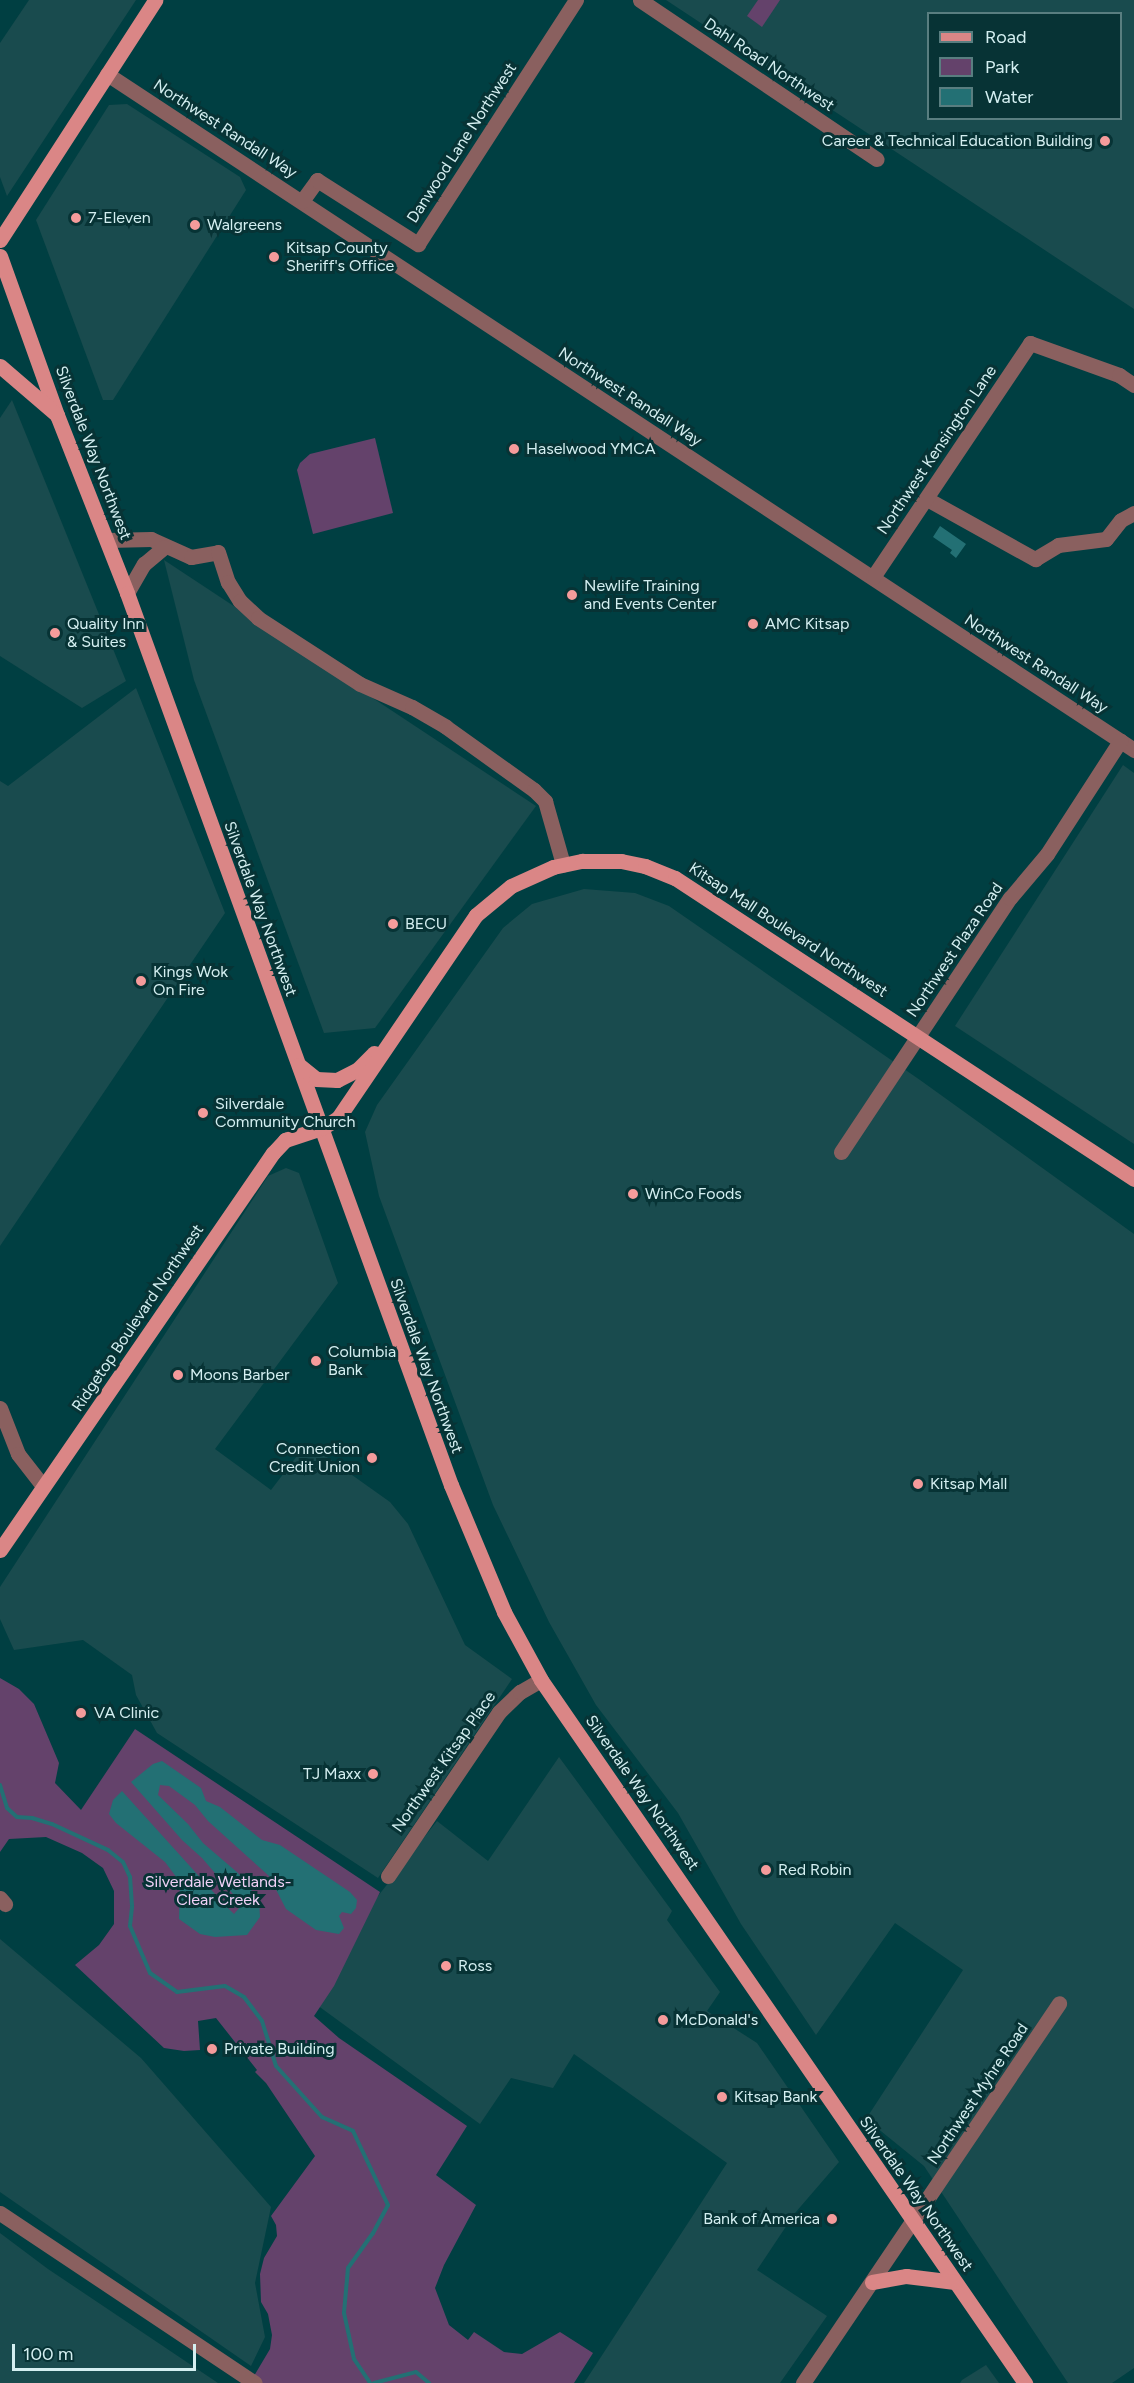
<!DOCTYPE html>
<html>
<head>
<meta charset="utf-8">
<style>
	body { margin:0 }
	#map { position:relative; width:1134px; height:2383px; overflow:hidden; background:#003f42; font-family:Figtree,sans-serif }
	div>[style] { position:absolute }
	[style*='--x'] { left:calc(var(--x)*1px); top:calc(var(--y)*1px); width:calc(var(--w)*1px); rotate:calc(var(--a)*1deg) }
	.built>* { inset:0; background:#194b4e }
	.green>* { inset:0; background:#64426b }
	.water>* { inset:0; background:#237074 }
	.stream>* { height:4px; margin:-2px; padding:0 2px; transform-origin:2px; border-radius:2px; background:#237074 }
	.minor>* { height:15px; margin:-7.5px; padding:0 7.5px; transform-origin:7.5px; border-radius:7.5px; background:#8a605f }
	.major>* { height:15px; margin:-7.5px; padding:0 7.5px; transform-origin:7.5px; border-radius:7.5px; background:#da8686 }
	.dots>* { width:16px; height:16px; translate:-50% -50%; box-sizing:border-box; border:3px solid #073335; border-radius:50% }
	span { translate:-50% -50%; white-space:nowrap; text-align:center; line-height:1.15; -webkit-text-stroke:6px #073335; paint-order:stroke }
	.street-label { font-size:16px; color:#d4eff1 }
	.poi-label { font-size:16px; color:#d4eff1 }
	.right { translate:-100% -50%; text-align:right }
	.left { translate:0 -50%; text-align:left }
	.park-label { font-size:16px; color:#f0d1f7 }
	.legend { position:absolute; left:927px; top:12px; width:195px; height:108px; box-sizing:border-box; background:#073335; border:2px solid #597e80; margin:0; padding:8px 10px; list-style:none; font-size:18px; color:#d4eff1 }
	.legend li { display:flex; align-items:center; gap:12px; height:30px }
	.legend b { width:30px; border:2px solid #597e80 }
	.scale { position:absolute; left:12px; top:2344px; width:184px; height:27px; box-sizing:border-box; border:3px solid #d4eff1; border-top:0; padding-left:8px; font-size:18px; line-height:21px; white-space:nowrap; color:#d4eff1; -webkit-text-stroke:4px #073335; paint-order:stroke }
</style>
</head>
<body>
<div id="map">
	<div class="built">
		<div style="clip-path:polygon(29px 0,136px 0,7px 196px,0 177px,0 43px)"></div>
		<div style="clip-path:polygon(evenodd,666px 0,1134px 0,1134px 309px,666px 0,928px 14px,1120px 14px,1120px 118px,928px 118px,928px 14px)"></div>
		<div style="clip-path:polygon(127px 104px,240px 177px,246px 190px,113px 400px,103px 400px,36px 220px,109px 105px)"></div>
		<div style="clip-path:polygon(12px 400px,126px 681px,82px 708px,0 656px,0 418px)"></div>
		<div style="clip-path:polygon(164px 560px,536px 806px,375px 1028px,324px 1033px,194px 680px)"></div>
		<div style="clip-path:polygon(136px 688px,225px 913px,0 1246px,0 781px,8px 786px)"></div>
		<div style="clip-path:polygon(1123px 765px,1134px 773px,1134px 1144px,955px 1026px)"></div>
		<div style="clip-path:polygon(584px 889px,635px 893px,669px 906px,920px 1080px,1134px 1234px,1134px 2368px,1112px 2383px,1068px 2383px,924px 2166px,866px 2119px,963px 1970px,895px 1923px,816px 2035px,741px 1924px,678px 1813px,596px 1705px,549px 1622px,493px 1505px,379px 1196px,365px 1132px,377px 1105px,503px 928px,532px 904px)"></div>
		<div style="clip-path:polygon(286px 1168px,299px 1173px,338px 1283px,215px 1449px,271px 1490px,307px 1443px,390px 1502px,408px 1524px,465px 1645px,512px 1679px,378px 1878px,157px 1733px,136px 1695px,132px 1675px,83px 1640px,14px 1650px,0 1619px,0 1587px,268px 1176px)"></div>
		<div style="clip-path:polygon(559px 1757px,672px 1911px,667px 1920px,720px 1992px,707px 2011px,757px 2043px,839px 2162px,795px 2213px,757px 2270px,827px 2316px,780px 2383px,584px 2383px,727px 2163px,574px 2054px,553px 2088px,511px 2078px,480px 2124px,317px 2005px,367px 1910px,437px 1821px,488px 1861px)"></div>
		<div style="clip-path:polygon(0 1939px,141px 2058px,271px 2207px,255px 2283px,265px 2337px,251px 2366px,0 2192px)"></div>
		<div style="clip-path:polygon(0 2233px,48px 2269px,218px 2383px,0 2383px)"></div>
		<div style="clip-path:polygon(986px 2365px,999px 2383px,960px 2383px,962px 2380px)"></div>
	</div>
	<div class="green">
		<div style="clip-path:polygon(758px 0,780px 0,762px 27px,747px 16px)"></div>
		<div style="clip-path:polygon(375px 438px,393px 513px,313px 534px,297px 470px,300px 463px,310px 454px)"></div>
		<div style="clip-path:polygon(0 1678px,19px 1689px,34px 1704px,59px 1763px,55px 1783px,81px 1810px,135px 1729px,380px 1892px,334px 1986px,314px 2016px,339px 2038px,467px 2126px,436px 2175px,476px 2205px,444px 2265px,435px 2288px,449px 2325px,468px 2340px,474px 2332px,504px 2352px,522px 2354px,560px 2332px,593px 2353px,574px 2383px,255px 2383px,251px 2381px,270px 2349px,272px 2335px,268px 2314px,261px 2302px,260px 2274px,264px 2258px,277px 2236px,276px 2225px,271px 2216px,315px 2156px,266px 2083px,255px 2072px,257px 2070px,216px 2018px,198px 2021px,200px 2050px,184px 2051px,164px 2048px,75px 1965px,99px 1945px,114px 1924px,114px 1891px,103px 1868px,82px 1853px,46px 1837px,9px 1839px,0 1852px)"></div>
	</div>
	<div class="water">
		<div style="clip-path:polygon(940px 526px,966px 544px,956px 558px,950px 553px,952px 550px,933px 537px)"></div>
		<div style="clip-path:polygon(162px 1761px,201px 1788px,206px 1801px,220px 1807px,262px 1840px,280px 1845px,350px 1892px,357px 1900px,356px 1908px,351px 1914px,342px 1912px,339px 1916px,344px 1928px,339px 1934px,316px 1930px,286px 1909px,269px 1876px,208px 1821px,195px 1805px,169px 1786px,160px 1785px,158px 1795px,188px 1824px,203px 1843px,238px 1873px,259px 1900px,260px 1917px,247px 1935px,215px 1937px,200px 1934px,179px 1919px,180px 1882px,165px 1862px,116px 1823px,109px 1814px,113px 1800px,122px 1791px,225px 1905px,234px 1914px,240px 1907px,239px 1901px,202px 1858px,182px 1840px,131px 1782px,153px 1764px)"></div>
	</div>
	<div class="stream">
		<div style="--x:0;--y:1785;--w:24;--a:73"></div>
		<div style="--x:7;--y:1808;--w:13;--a:42"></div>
		<div style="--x:17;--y:1817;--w:15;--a:4"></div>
		<div style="--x:32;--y:1818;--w:21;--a:17"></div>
		<div style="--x:52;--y:1824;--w:62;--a:24.9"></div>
		<div style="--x:108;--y:1850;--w:19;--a:39"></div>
		<div style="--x:123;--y:1862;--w:17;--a:65"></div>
		<div style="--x:130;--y:1877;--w:30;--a:86"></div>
		<div style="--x:132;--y:1907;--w:19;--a:96"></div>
		<div style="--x:130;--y:1926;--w:51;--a:66.9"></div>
		<div style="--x:150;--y:1973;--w:33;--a:35"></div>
		<div style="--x:177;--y:1992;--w:48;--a:-7.1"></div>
		<div style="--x:225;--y:1986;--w:22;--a:30"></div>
		<div style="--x:244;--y:1997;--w:30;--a:53"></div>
		<div style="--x:262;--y:2021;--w:47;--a:72.7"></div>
		<div style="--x:276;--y:2066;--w:69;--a:48"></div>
		<div style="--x:322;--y:2117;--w:34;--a:24"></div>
		<div style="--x:353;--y:2131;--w:82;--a:64.7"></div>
		<div style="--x:388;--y:2205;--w:32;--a:118"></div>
		<div style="--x:373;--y:2233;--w:43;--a:125.5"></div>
		<div style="--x:348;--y:2268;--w:45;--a:95.1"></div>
		<div style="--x:344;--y:2313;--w:47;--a:77.7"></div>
		<div style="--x:354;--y:2359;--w:29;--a:56"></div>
		<div style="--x:374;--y:2383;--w:43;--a:-14.7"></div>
		<div style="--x:416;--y:2372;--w:17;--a:40"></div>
	</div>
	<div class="minor">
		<div style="--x:640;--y:0;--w:285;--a:33.9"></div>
		<div style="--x:107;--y:74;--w:1230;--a:33.35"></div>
		<div style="--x:302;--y:201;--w:26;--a:-54"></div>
		<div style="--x:317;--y:180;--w:120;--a:32.4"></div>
		<div style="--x:418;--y:244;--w:291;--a:-57.1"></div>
		<div style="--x:927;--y:499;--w:124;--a:29.1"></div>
		<div style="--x:1035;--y:559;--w:27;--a:-31"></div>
		<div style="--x:1058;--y:545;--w:48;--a:-7.1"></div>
		<div style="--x:1106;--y:539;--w:24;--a:-52"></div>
		<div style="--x:1121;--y:520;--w:15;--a:-28"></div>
		<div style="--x:107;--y:540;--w:44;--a:-1.3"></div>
		<div style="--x:151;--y:539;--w:44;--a:24.2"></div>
		<div style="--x:191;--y:557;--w:27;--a:-10"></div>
		<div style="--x:218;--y:552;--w:32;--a:72"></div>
		<div style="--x:228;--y:582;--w:22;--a:58"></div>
		<div style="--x:240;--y:601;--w:25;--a:43"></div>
		<div style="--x:258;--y:618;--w:121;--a:32.9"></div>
		<div style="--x:360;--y:684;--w:57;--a:23.9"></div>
		<div style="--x:412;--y:707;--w:39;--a:30"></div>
		<div style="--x:446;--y:727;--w:108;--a:35.6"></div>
		<div style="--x:534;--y:790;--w:16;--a:45"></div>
		<div style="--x:545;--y:801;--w:66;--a:74.1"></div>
		<div style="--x:873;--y:577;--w:282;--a:-56.1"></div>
		<div style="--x:1030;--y:343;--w:95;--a:19.8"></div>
		<div style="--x:1119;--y:375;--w:18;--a:34"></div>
		<div style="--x:127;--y:593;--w:34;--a:-60"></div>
		<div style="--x:144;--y:564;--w:26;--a:-40"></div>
		<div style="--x:841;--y:1152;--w:305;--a:-56.4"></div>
		<div style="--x:1010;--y:898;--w:57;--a:-49.9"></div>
		<div style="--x:1047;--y:854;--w:135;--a:-57.1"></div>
		<div style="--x:0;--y:1408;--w:49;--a:68.6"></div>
		<div style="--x:18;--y:1454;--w:41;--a:52"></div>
		<div style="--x:388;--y:1876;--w:198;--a:-55.9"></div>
		<div style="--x:499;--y:1712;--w:29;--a:-44"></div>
		<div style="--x:520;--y:1692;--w:24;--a:-30"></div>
		<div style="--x:0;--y:1898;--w:8;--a:50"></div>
		<div style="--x:0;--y:2213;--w:306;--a:33.7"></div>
		<div style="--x:803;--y:2383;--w:458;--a:-56"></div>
	</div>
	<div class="major">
		<div style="--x:0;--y:240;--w:286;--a:-57.1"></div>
		<div style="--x:0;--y:256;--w:169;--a:70.3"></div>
		<div style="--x:57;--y:415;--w:191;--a:68.5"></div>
		<div style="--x:127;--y:593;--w:949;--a:70.04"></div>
		<div style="--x:451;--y:1485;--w:138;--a:67.3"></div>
		<div style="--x:504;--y:1612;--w:77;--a:61.4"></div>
		<div style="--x:541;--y:1680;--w:854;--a:55.45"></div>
		<div style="--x:0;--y:366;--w:75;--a:40.7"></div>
		<div style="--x:299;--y:1065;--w:22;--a:39"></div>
		<div style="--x:316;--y:1079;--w:21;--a:3"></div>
		<div style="--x:337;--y:1080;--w:22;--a:-27"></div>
		<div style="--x:357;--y:1070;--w:24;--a:-45"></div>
		<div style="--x:0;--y:1550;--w:482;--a:-55.5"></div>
		<div style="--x:273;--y:1153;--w:18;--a:-47"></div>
		<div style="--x:285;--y:1140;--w:39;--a:-18"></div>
		<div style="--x:322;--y:1128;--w:19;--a:-32"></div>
		<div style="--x:338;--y:1118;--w:245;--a:-55.8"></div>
		<div style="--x:476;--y:915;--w:45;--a:-39.6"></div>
		<div style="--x:511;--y:886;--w:46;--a:-24.3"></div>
		<div style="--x:553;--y:867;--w:30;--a:-12"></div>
		<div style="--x:582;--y:861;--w:39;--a:0"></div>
		<div style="--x:621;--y:861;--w:25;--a:12"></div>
		<div style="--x:645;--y:866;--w:32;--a:22"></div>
		<div style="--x:675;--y:878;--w:549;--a:33.26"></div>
		<div style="--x:872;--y:2282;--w:35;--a:-10"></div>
		<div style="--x:906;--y:2276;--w:49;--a:7"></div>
	</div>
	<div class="dots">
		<div style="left:1105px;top:141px;background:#f59b9b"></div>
		<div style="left:76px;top:218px;background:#f59b9b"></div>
		<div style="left:195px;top:225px;background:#f59b9b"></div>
		<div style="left:274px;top:257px;background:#f59b9b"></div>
		<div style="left:514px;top:449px;background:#f59b9b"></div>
		<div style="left:572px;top:595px;background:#f59b9b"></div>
		<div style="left:753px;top:624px;background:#f59b9b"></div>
		<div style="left:55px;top:633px;background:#f59b9b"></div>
		<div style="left:393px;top:924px;background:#f59b9b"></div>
		<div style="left:141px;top:981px;background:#f59b9b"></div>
		<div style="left:203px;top:1113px;background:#f59b9b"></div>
		<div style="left:633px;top:1194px;background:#f59b9b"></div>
		<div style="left:316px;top:1361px;background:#f59b9b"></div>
		<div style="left:178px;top:1375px;background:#f59b9b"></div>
		<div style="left:372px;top:1458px;background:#f59b9b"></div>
		<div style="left:918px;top:1484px;background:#f59b9b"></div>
		<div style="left:81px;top:1713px;background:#f59b9b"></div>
		<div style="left:373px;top:1774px;background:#f59b9b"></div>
		<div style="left:766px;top:1870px;background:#f59b9b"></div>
		<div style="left:446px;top:1966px;background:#f59b9b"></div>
		<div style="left:663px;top:2020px;background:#f59b9b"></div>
		<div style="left:212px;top:2049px;background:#f59b9b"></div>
		<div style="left:722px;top:2097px;background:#f59b9b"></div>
		<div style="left:832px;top:2219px;background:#f59b9b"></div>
	</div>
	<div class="street-label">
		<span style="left:769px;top:65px;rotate:34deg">Dahl Road Northwest</span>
		<span style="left:225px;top:129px;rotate:33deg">Northwest Randall Way</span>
		<span style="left:462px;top:143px;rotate:-57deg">Danwood Lane Northwest</span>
		<span style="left:630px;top:397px;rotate:33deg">Northwest Randall Way</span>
		<span style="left:937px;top:450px;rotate:-56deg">Northwest Kensington Lane</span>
		<span style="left:93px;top:453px;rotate:69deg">Silverdale Way Northwest</span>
		<span style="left:1036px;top:664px;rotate:33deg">Northwest Randall Way</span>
		<span style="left:260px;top:909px;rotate:70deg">Silverdale Way Northwest</span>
		<span style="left:788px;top:930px;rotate:33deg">Kitsap Mall Boulevard Northwest</span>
		<span style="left:955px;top:950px;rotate:-56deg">Northwest Plaza Road</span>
		<span style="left:138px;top:1318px;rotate:-56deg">Ridgetop Boulevard Northwest</span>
		<span style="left:426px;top:1366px;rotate:70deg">Silverdale Way Northwest</span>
		<span style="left:444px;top:1762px;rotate:-55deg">Northwest Kitsap Place</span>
		<span style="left:642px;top:1793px;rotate:55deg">Silverdale Way Northwest</span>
		<span style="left:978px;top:2094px;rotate:-56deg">Northwest Myhre Road</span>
		<span style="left:916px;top:2194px;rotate:55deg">Silverdale Way Northwest</span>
	</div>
	<div class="poi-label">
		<span class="right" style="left:1093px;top:141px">Career &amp; Technical Education Building</span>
		<span class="left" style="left:88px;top:218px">7-Eleven</span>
		<span class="left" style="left:207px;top:225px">Walgreens</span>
		<span class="left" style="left:286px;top:257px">Kitsap County<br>Sheriff's Office</span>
		<span class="left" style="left:526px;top:449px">Haselwood YMCA</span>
		<span class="left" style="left:584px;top:595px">Newlife Training<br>and Events Center</span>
		<span class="left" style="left:67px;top:633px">Quality Inn<br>&amp; Suites</span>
		<span class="left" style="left:765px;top:624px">AMC Kitsap</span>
		<span class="left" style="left:405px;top:924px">BECU</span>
		<span class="left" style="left:153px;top:981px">Kings Wok<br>On Fire</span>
		<span class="left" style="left:215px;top:1113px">Silverdale<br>Community Church</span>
		<span class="left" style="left:645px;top:1194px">WinCo Foods</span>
		<span class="left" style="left:328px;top:1361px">Columbia<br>Bank</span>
		<span class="left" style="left:190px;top:1375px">Moons Barber</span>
		<span class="right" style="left:360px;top:1458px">Connection<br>Credit Union</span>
		<span class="left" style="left:930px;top:1484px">Kitsap Mall</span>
		<span class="left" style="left:94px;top:1713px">VA Clinic</span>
		<span class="right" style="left:361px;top:1774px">TJ Maxx</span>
		<span class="left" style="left:778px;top:1870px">Red Robin</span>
		<span class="left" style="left:458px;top:1966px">Ross</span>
		<span class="left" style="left:675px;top:2020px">McDonald's</span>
		<span class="left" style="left:224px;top:2049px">Private Building</span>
		<span class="left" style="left:734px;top:2097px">Kitsap Bank</span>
		<span class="right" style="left:820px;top:2219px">Bank of America</span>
	</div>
	<div class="park-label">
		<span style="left:218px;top:1891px">Silverdale Wetlands-<br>Clear Creek</span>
	</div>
	<ul class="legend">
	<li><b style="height:8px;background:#da8686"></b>Road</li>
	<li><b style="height:16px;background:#64426b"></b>Park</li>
	<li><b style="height:16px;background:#237074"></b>Water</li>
	</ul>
	<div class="scale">100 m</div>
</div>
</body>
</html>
